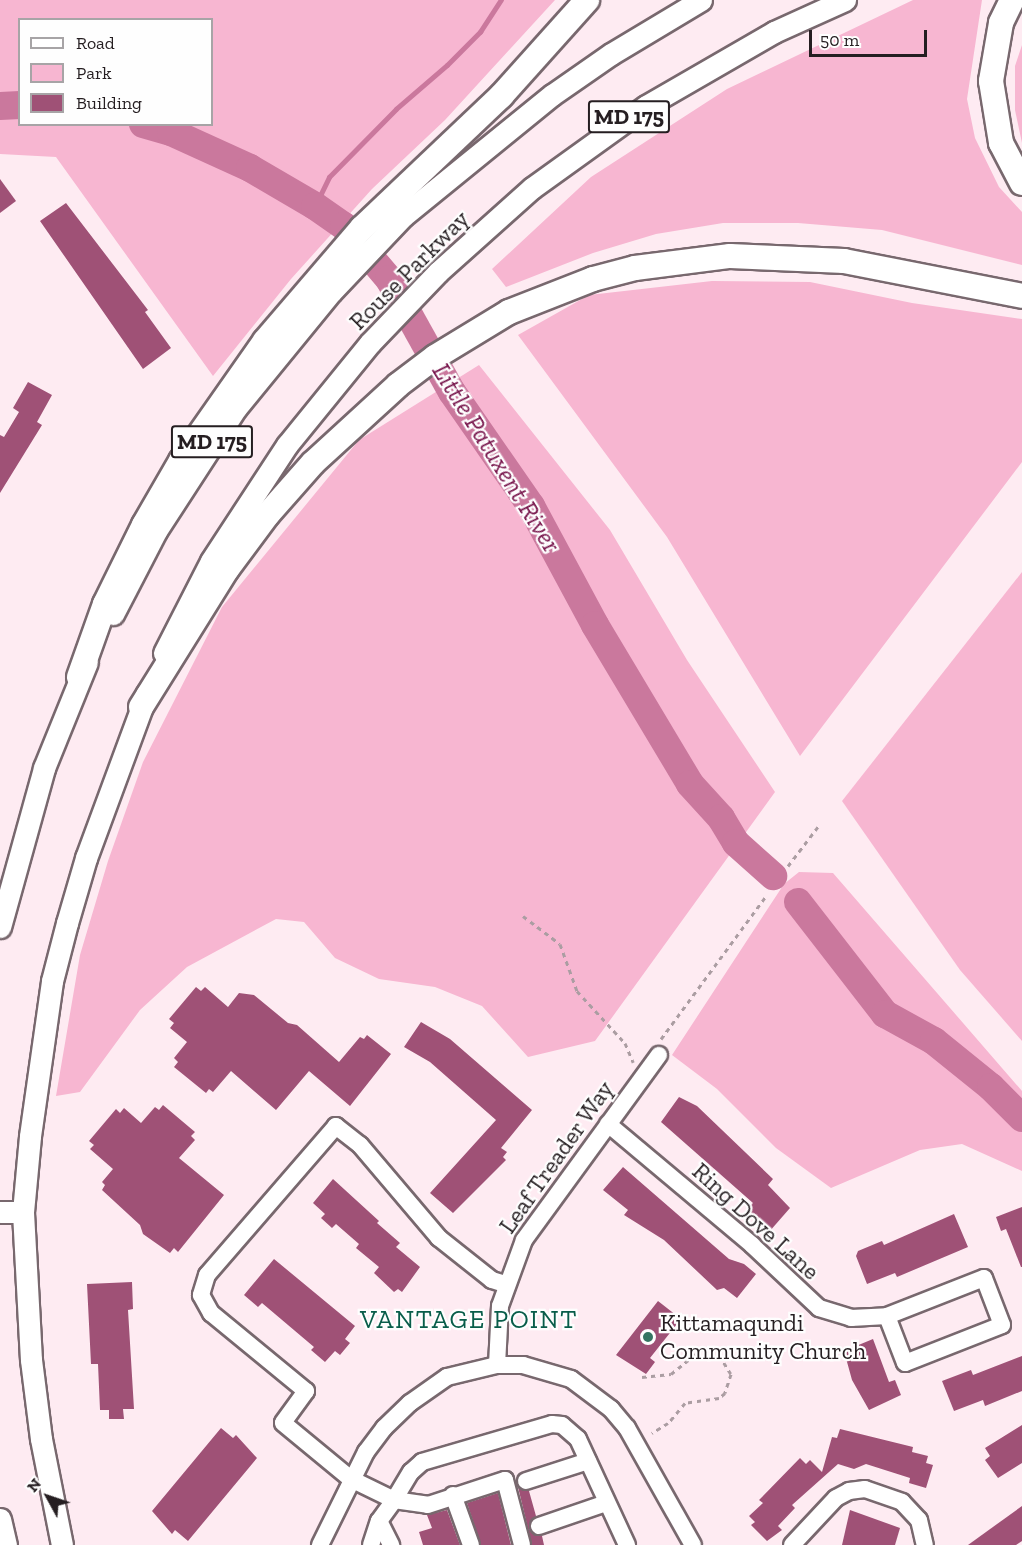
<!DOCTYPE html>
<html>
<head>
<meta charset="utf-8">
<style>
	body { margin:0 }
	#map { position:relative; width:1022px; height:1545px; overflow:hidden; background:#feebf2; font-family:"Zilla Slab",serif }
	div>[style] { position:absolute }
	[style*='--x'] { left:calc(var(--x)*1px); top:calc(var(--y)*1px); width:calc(var(--w)*1px); rotate:calc(var(--a)*1deg) }
	.green>* { inset:0; background:#f7b6d1 }
	.stream>* { height:4.5px; margin:-2.25px; padding:0 2.25px; transform-origin:2.25px; border-radius:2.25px; background:#ca789d }
	.river>* { height:28px; margin:-14px; padding:0 14px; transform-origin:14px; border-radius:14px; background:#ca789d }
	.building>* { inset:0; background:#9f5176 }
	.path>* { height:3px; margin-top:-1.5px; transform-origin:0; background:repeating-linear-gradient(90deg,#ab9da2 0 4.5px,transparent 0 9px) }
	.roads { filter:drop-shadow(2px 0 #78686e) drop-shadow(-2px 0 #78686e) drop-shadow(0 2px #78686e) drop-shadow(0 -2px #78686e) }
	.minor>* { height:16px; margin:-8px; padding:0 8px; transform-origin:8px; border-radius:8px; background:#fff }
	.major>* { height:21px; margin:-10.5px; padding:0 10.5px; transform-origin:10.5px; border-radius:10.5px; background:#fff }
	.highway>* { height:24px; margin:-12px; padding:0 12px; transform-origin:12px; border-radius:12px; background:#fff }
	.dots>* { width:16px; height:16px; translate:-50% -50%; box-sizing:border-box; border:3px solid #fefefe; border-radius:50% }
	span { translate:-50% -50%; white-space:nowrap; text-align:center; line-height:1.15; -webkit-text-stroke:4.5px #fefefe; paint-order:stroke }
	.shield-label span { padding:2px 4px; background:#fefefe; border:2px solid; border-radius:4px; -webkit-text-stroke-width:0 }
	.shield-label { font-size:22px; color:#251e21; font-weight:700 }
	.street-label { font-size:24px; color:#251e21 }
	.poi-label { font-size:24px; color:#251e21 }
	.left { translate:0 -50%; text-align:left }
	.water-label { font-size:26px; color:#77144b; font-style:italic }
	.neighbourhood-label { font-size:26px; color:#095d4a; letter-spacing:1.5px }
	.legend { position:absolute; left:18px; top:18px; width:195px; height:108px; box-sizing:border-box; background:#fefefe; border:2px solid #a7a4a6; margin:0; padding:8px 10px; list-style:none; font-size:18px; color:#251e21 }
	.legend li { display:flex; align-items:center; gap:12px; height:30px }
	.legend b { width:30px; border:2px solid #a7a4a6 }
	.north { position:absolute; left:18px; top:1467px; width:60px; height:60px; -webkit-text-stroke:4px #fefefe; paint-order:stroke; rotate:310deg; font-size:16px; font-weight:700; line-height:24px; text-align:center; color:#251e21 }
	.north::after { content:''; display:block; margin:auto; width:21px; height:27px; background:#251e21; clip-path:polygon(50% 0,100% 100%,50% 72%,0 100%) }
	.scale { position:absolute; left:809px; top:30px; width:118px; height:27px; box-sizing:border-box; border:3px solid #251e21; border-top:0; padding-left:8px; font-size:18px; line-height:21px; white-space:nowrap; color:#251e21; -webkit-text-stroke:4px #fefefe; paint-order:stroke }
</style>
</head>
<body>
<div id="map">
	<div class="green">
		<div style="clip-path:polygon(evenodd,0 0,555px 0,445px 120px,372px 189px,291px 279px,213px 376px,56px 157px,0 154px,0 0,20px 20px,212px 20px,212px 124px,20px 124px,20px 20px)"></div>
		<div style="clip-path:polygon(913px 0,982px 0,967px 99px,975px 138px,999px 187px,1022px 212px,1022px 265px,882px 230px,798px 223px,723px 223px,656px 234px,593px 253px,506px 287px,492px 269px,591px 177px,727px 89px)"></div>
		<div style="clip-path:polygon(1022px 45px,1022px 143px,1015px 110px,1015px 66px)"></div>
		<div style="clip-path:polygon(712px 281px,810px 282px,912px 303px,1022px 319px,1022px 462px,800px 756px,667px 537px,518px 335px,589px 295px)"></div>
		<div style="clip-path:polygon(479px 365px,610px 530px,687px 660px,775px 792px,595px 1041px,528px 1057px,482px 1006px,435px 987px,379px 979px,335px 958px,304px 922px,276px 919px,187px 967px,140px 1010px,80px 1092px,56px 1096px,80px 955px,108px 861px,143px 762px,222px 607px,359px 440px)"></div>
		<div style="clip-path:polygon(1022px 572px,1022px 1041px,960px 970px,842px 801px)"></div>
		<div style="clip-path:polygon(799px 872px,833px 873px,1022px 1091px,1022px 1171px,962px 1144px,920px 1150px,831px 1188px,776px 1148px,717px 1089px,672px 1055px,784px 884px)"></div>
	</div>
	<div class="stream">
		<div style="--x:315;--y:206;--w:32;--a:-64"></div>
		<div style="--x:329;--y:177;--w:95;--a:-45.4"></div>
		<div style="--x:396;--y:109;--w:67;--a:-40.8"></div>
		<div style="--x:447;--y:65;--w:47;--a:-45"></div>
		<div style="--x:480;--y:32;--w:38;--a:-57"></div>
	</div>
	<div class="river">
		<div style="--x:0;--y:106;--w:20;--a:-3"></div>
		<div style="--x:143;--y:124;--w:29;--a:16"></div>
		<div style="--x:171;--y:132;--w:87;--a:24.5"></div>
		<div style="--x:250;--y:168;--w:75;--a:30.3"></div>
		<div style="--x:315;--y:206;--w:35;--a:35"></div>
		<div style="--x:344;--y:226;--w:70;--a:49.7"></div>
		<div style="--x:389;--y:279;--w:129;--a:60.9"></div>
		<div style="--x:452;--y:392;--w:139;--a:55.3"></div>
		<div style="--x:531;--y:506;--w:135;--a:61.7"></div>
		<div style="--x:595;--y:625;--w:185;--a:59.1"></div>
		<div style="--x:690;--y:784;--w:46;--a:47.6"></div>
		<div style="--x:721;--y:818;--w:29;--a:59"></div>
		<div style="--x:736;--y:843;--w:50;--a:41.7"></div>
		<div style="--x:798;--y:902;--w:142;--a:52.2"></div>
		<div style="--x:885;--y:1014;--w:56;--a:28.9"></div>
		<div style="--x:934;--y:1041;--w:73;--a:38.9"></div>
		<div style="--x:991;--y:1087;--w:44;--a:45"></div>
	</div>
	<div class="building">
		<div style="clip-path:polygon(0 179px,16px 201px,0 213px)"></div>
		<div style="clip-path:polygon(66px 203px,148px 310px,145px 312px,171px 348px,143px 369px,40px 221px)"></div>
		<div style="clip-path:polygon(28px 382px,52px 395px,37px 422px,42px 425px,0 493px,0 435px,4px 437px,19px 412px,13px 408px)"></div>
		<div style="clip-path:polygon(196px 987px,201px 991px,205px 987px,228px 1007px,239px 993px,254px 995px,288px 1023px,297px 1025px,339px 1062px,360px 1037px,364px 1039px,367px 1035px,391px 1054px,350px 1106px,309px 1071px,276px 1110px,231px 1071px,213px 1092px,209px 1089px,206px 1093px,174px 1067px,178px 1062px,174px 1058px,187px 1042px,170px 1028px,174px 1023px,169px 1019px)"></div>
		<div style="clip-path:polygon(421px 1022px,450px 1039px,532px 1110px,501px 1148px,507px 1152px,503px 1157px,506px 1160px,453px 1213px,430px 1193px,496px 1120px,430px 1062px,404px 1047px)"></div>
		<div style="clip-path:polygon(679px 1097px,697px 1106px,773px 1179px,768px 1185px,790px 1208px,769px 1232px,747px 1209px,753px 1203px,661px 1122px)"></div>
		<div style="clip-path:polygon(163px 1105px,195px 1132px,191px 1136px,195px 1140px,179px 1158px,224px 1195px,178px 1252px,174px 1248px,170px 1253px,143px 1234px,140px 1225px,102px 1190px,105px 1185px,102px 1182px,113px 1169px,90px 1149px,94px 1145px,89px 1141px,116px 1109px,120px 1113px,124px 1108px,141px 1123px,155px 1107px,159px 1110px)"></div>
		<div style="clip-path:polygon(623px 1167px,729px 1259px,744px 1264px,756px 1274px,737px 1298px,724px 1288px,717px 1290px,664px 1240px,624px 1215px,628px 1210px,603px 1190px)"></div>
		<div style="clip-path:polygon(333px 1179px,379px 1221px,377px 1223px,400px 1243px,396px 1247px,420px 1267px,402px 1292px,398px 1289px,394px 1292px,374px 1273px,379px 1267px,356px 1248px,359px 1244px,336px 1224px,332px 1228px,321px 1218px,325px 1214px,313px 1203px)"></div>
		<div style="clip-path:polygon(1022px 1207px,1022px 1267px,1021px 1267px,1006px 1229px,1001px 1231px,996px 1217px)"></div>
		<div style="clip-path:polygon(954px 1214px,968px 1247px,897px 1277px,895px 1273px,867px 1284px,856px 1256px,858px 1251px,882px 1241px,884px 1245px)"></div>
		<div style="clip-path:polygon(274px 1259px,355px 1326px,345px 1339px,350px 1343px,340px 1355px,335px 1351px,325px 1362px,311px 1350px,314px 1347px,262px 1303px,258px 1307px,244px 1295px)"></div>
		<div style="clip-path:polygon(132px 1282px,133px 1309px,128px 1310px,134px 1409px,123px 1409px,124px 1419px,109px 1419px,109px 1410px,100px 1410px,98px 1364px,91px 1364px,87px 1284px)"></div>
		<div style="clip-path:polygon(658px 1301px,681px 1319px,650px 1358px,655px 1362px,646px 1374px,616px 1355px)"></div>
		<div style="clip-path:polygon(873px 1339px,889px 1382px,895px 1380px,901px 1395px,869px 1410px,852px 1380px,844px 1351px)"></div>
		<div style="clip-path:polygon(1022px 1356px,1022px 1391px,985px 1406px,983px 1400px,954px 1411px,942px 1381px,971px 1370px,973px 1375px)"></div>
		<div style="clip-path:polygon(1022px 1425px,1022px 1463px,998px 1478px,985px 1460px,990px 1456px,985px 1448px)"></div>
		<div style="clip-path:polygon(221px 1428px,233px 1438px,236px 1435px,257px 1458px,188px 1541px,175px 1530px,172px 1534px,152px 1511px)"></div>
		<div style="clip-path:polygon(840px 1429px,913px 1447px,912px 1452px,928px 1456px,926px 1463px,933px 1465px,926px 1488px,909px 1483px,910px 1478px,866px 1464px,854px 1469px,838px 1464px,792px 1505px,795px 1508px,778px 1526px,782px 1530px,767px 1541px,751px 1525px,755px 1522px,749px 1516px,763px 1503px,759px 1500px,800px 1458px,806px 1464px,810px 1460px,822px 1472px,832px 1437px,837px 1438px)"></div>
		<div style="clip-path:polygon(518px 1487px,529px 1491px,536px 1516px,529px 1529px,542px 1536px,544px 1545px,532px 1545px)"></div>
		<div style="clip-path:polygon(498px 1493px,511px 1545px,481px 1545px,467px 1503px)"></div>
		<div style="clip-path:polygon(1022px 1506px,1022px 1541px,1016px 1545px,968px 1545px)"></div>
		<div style="clip-path:polygon(447px 1510px,460px 1545px,423px 1545px,419px 1532px,432px 1528px,427px 1515px)"></div>
		<div style="clip-path:polygon(850px 1510px,900px 1528px,895px 1545px,842px 1545px)"></div>
	</div>
	<div class="path">
		<div style="--x:788;--y:866;--w:53;--a:-52.7"></div>
		<div style="--x:523;--y:916;--w:46;--a:37.1"></div>
		<div style="--x:560;--y:944;--w:50;--a:70.1"></div>
		<div style="--x:577;--y:991;--w:71;--a:47.3"></div>
		<div style="--x:625;--y:1043;--w:21;--a:67"></div>
		<div style="--x:661;--y:1039;--w:177;--a:-53.7"></div>
		<div style="--x:642;--y:1377;--w:29;--a:-6"></div>
		<div style="--x:671;--y:1374;--w:40;--a:-39"></div>
		<div style="--x:702;--y:1349;--w:18;--a:19"></div>
		<div style="--x:719;--y:1355;--w:22;--a:58"></div>
		<div style="--x:731;--y:1374;--w:20;--a:108"></div>
		<div style="--x:725;--y:1393;--w:8;--a:140"></div>
		<div style="--x:719;--y:1398;--w:34;--a:172"></div>
		<div style="--x:685;--y:1403;--w:26;--a:130"></div>
		<div style="--x:668;--y:1423;--w:19;--a:148"></div>
	</div>
	<div class="roads">
		<div class="minor">
			<div style="--x:608;--y:1124;--w:188;--a:40"></div>
			<div style="--x:752;--y:1245;--w:92;--a:43.2"></div>
			<div style="--x:819;--y:1308;--w:34;--a:17"></div>
			<div style="--x:851;--y:1318;--w:36;--a:-3"></div>
			<div style="--x:887;--y:1316;--w:104;--a:-21.4"></div>
			<div style="--x:984;--y:1278;--w:50;--a:69"></div>
			<div style="--x:1002;--y:1325;--w:104;--a:158.6"></div>
			<div style="--x:905;--y:1363;--w:50;--a:-111"></div>
			<div style="--x:505;--y:1284;--w:14;--a:-163"></div>
			<div style="--x:492;--y:1280;--w:68;--a:-141.6"></div>
			<div style="--x:439;--y:1238;--w:122;--a:-130.3"></div>
			<div style="--x:360;--y:1145;--w:31;--a:-142"></div>
			<div style="--x:336;--y:1126;--w:197;--a:130.9"></div>
			<div style="--x:207;--y:1275;--w:21;--a:107"></div>
			<div style="--x:201;--y:1295;--w:21;--a:61"></div>
			<div style="--x:211;--y:1313;--w:123;--a:39.4"></div>
			<div style="--x:306;--y:1391;--w:39;--a:126"></div>
			<div style="--x:283;--y:1423;--w:88;--a:39.5"></div>
			<div style="--x:351;--y:1479;--w:48;--a:26"></div>
			<div style="--x:394;--y:1500;--w:33;--a:-59"></div>
			<div style="--x:411;--y:1472;--w:15;--a:-42"></div>
			<div style="--x:422;--y:1462;--w:135;--a:-16.3"></div>
			<div style="--x:552;--y:1424;--w:10;--a:6"></div>
			<div style="--x:562;--y:1425;--w:21;--a:41"></div>
			<div style="--x:578;--y:1439;--w:117;--a:65.2"></div>
			<div style="--x:497;--y:1365;--w:59;--a:-87.1"></div>
			<div style="--x:500;--y:1306;--w:70;--a:-70"></div>
			<div style="--x:524;--y:1240;--w:229;--a:-53.9"></div>
			<div style="--x:526;--y:1481;--w:65;--a:-17.9"></div>
			<div style="--x:453;--y:1495;--w:53;--a:70.2"></div>
			<div style="--x:379;--y:1521;--w:27;--a:63"></div>
			<div style="--x:539;--y:1526;--w:71;--a:-18.9"></div>
			<div style="--x:320;--y:1545;--w:104;--a:-63.7"></div>
			<div style="--x:366;--y:1452;--w:30;--a:-53"></div>
			<div style="--x:384;--y:1428;--w:36;--a:-44"></div>
			<div style="--x:410;--y:1403;--w:45;--a:-35.1"></div>
			<div style="--x:447;--y:1377;--w:51;--a:-13.5"></div>
			<div style="--x:497;--y:1365;--w:26;--a:0"></div>
			<div style="--x:523;--y:1365;--w:50;--a:16.3"></div>
			<div style="--x:571;--y:1379;--w:50;--a:36.9"></div>
			<div style="--x:611;--y:1409;--w:25;--a:50"></div>
			<div style="--x:627;--y:1428;--w:134;--a:60.6"></div>
			<div style="--x:371;--y:1545;--w:25;--a:-72"></div>
			<div style="--x:379;--y:1521;--w:26;--a:-54"></div>
			<div style="--x:394;--y:1500;--w:34;--a:8"></div>
			<div style="--x:428;--y:1505;--w:81;--a:-18"></div>
			<div style="--x:505;--y:1480;--w:67;--a:75.3"></div>
			<div style="--x:792;--y:1545;--w:64;--a:-46.9"></div>
			<div style="--x:836;--y:1498;--w:15;--a:-28"></div>
			<div style="--x:849;--y:1491;--w:16;--a:-7"></div>
			<div style="--x:865;--y:1489;--w:39;--a:19"></div>
			<div style="--x:902;--y:1502;--w:25;--a:47"></div>
			<div style="--x:919;--y:1520;--w:26;--a:77"></div>
		</div>
		<div class="major">
			<div style="--x:113;--y:614;--w:93;--a:-62.6"></div>
			<div style="--x:156;--y:531;--w:147;--a:-57"></div>
			<div style="--x:236;--y:408;--w:150;--a:-50.7"></div>
			<div style="--x:331;--y:292;--w:105;--a:-46.5"></div>
			<div style="--x:403;--y:216;--w:192;--a:-39.1"></div>
			<div style="--x:552;--y:95;--w:72;--a:-34.8"></div>
			<div style="--x:611;--y:54;--w:105;--a:-31"></div>
			<div style="--x:164;--y:653;--w:103;--a:-62.9"></div>
			<div style="--x:211;--y:561;--w:139;--a:-56.8"></div>
			<div style="--x:287;--y:445;--w:132;--a:-50.9"></div>
			<div style="--x:370;--y:343;--w:98;--a:-46.2"></div>
			<div style="--x:438;--y:272;--w:126;--a:-41.8"></div>
			<div style="--x:532;--y:188;--w:140;--a:-35.7"></div>
			<div style="--x:646;--y:106;--w:148;--a:-30"></div>
			<div style="--x:774;--y:32;--w:78;--a:-24.3"></div>
			<div style="--x:0;--y:927;--w:165;--a:-74.5"></div>
			<div style="--x:44;--y:768;--w:114;--a:-67.9"></div>
			<div style="--x:0;--y:1212;--w:23;--a:0"></div>
			<div style="--x:0;--y:1519;--w:27;--a:77"></div>
			<div style="--x:62;--y:1545;--w:108;--a:-101.2"></div>
			<div style="--x:41;--y:1439;--w:80;--a:-97.2"></div>
			<div style="--x:31;--y:1360;--w:148;--a:-93.1"></div>
			<div style="--x:23;--y:1212;--w:76;--a:-84.7"></div>
			<div style="--x:30;--y:1136;--w:157;--a:-81.9"></div>
			<div style="--x:52;--y:981;--w:60;--a:-75.5"></div>
			<div style="--x:67;--y:923;--w:68;--a:-73.7"></div>
			<div style="--x:86;--y:858;--w:176;--a:-69.7"></div>
		</div>
		<div class="highway">
			<div style="--x:1012;--y:0;--w:25;--a:116"></div>
			<div style="--x:1001;--y:23;--w:59;--a:99.8"></div>
			<div style="--x:991;--y:81;--w:63;--a:80.8"></div>
			<div style="--x:1001;--y:143;--w:45;--a:62.3"></div>
			<div style="--x:79;--y:677;--w:77;--a:-70.4"></div>
			<div style="--x:105;--y:604;--w:88;--a:-63.7"></div>
			<div style="--x:144;--y:525;--w:74;--a:-60"></div>
			<div style="--x:181;--y:461;--w:146;--a:-55"></div>
			<div style="--x:265;--y:341;--w:149;--a:-49.4"></div>
			<div style="--x:362;--y:228;--w:192;--a:-43.5"></div>
			<div style="--x:501;--y:96;--w:129;--a:-48.1"></div>
			<div style="--x:141;--y:707;--w:163;--a:-58.1"></div>
			<div style="--x:227;--y:569;--w:69;--a:-53.3"></div>
			<div style="--x:268;--y:514;--w:68;--a:-48.6"></div>
			<div style="--x:313;--y:463;--w:115;--a:-42.5"></div>
			<div style="--x:398;--y:385;--w:46;--a:-37.1"></div>
			<div style="--x:435;--y:357;--w:87;--a:-31.3"></div>
			<div style="--x:509;--y:312;--w:90;--a:-21.4"></div>
			<div style="--x:593;--y:279;--w:43;--a:-14.7"></div>
			<div style="--x:635;--y:268;--w:96;--a:-7.2"></div>
			<div style="--x:730;--y:256;--w:114;--a:2.5"></div>
			<div style="--x:844;--y:261;--w:181;--a:11.1"></div>
		</div>
	</div>
	<div class="dots">
		<div style="left:648px;top:1337px;background:#357562"></div>
	</div>
	<div class="shield-label">
		<span style="left:629px;top:117px">MD 175</span>
		<span style="left:212px;top:442px">MD 175</span>
	</div>
	<div class="street-label">
		<span style="left:409px;top:270px;rotate:-45deg">Rouse Parkway</span>
		<span style="left:556px;top:1157px;rotate:-55deg">Leaf Treader Way</span>
		<span style="left:756px;top:1221px;rotate:42deg">Ring Dove Lane</span>
	</div>
	<div class="poi-label">
		<span class="left" style="left:660px;top:1337px">Kittamaqundi<br>Community Church</span>
	</div>
	<div class="water-label">
		<span style="left:496px;top:458px;rotate:58deg">Little Patuxent River</span>
	</div>
	<div class="neighbourhood-label">
		<span style="left:469px;top:1320px">VANTAGE POINT</span>
	</div>
	<ul class="legend">
	<li><b style="height:8px;background:#fff"></b>Road</li>
	<li><b style="height:16px;background:#f7b6d1"></b>Park</li>
	<li><b style="height:16px;background:#9f5176"></b>Building</li>
	</ul>
	<div class="north">N</div>
	<div class="scale">50 m</div>
</div>
</body>
</html>
